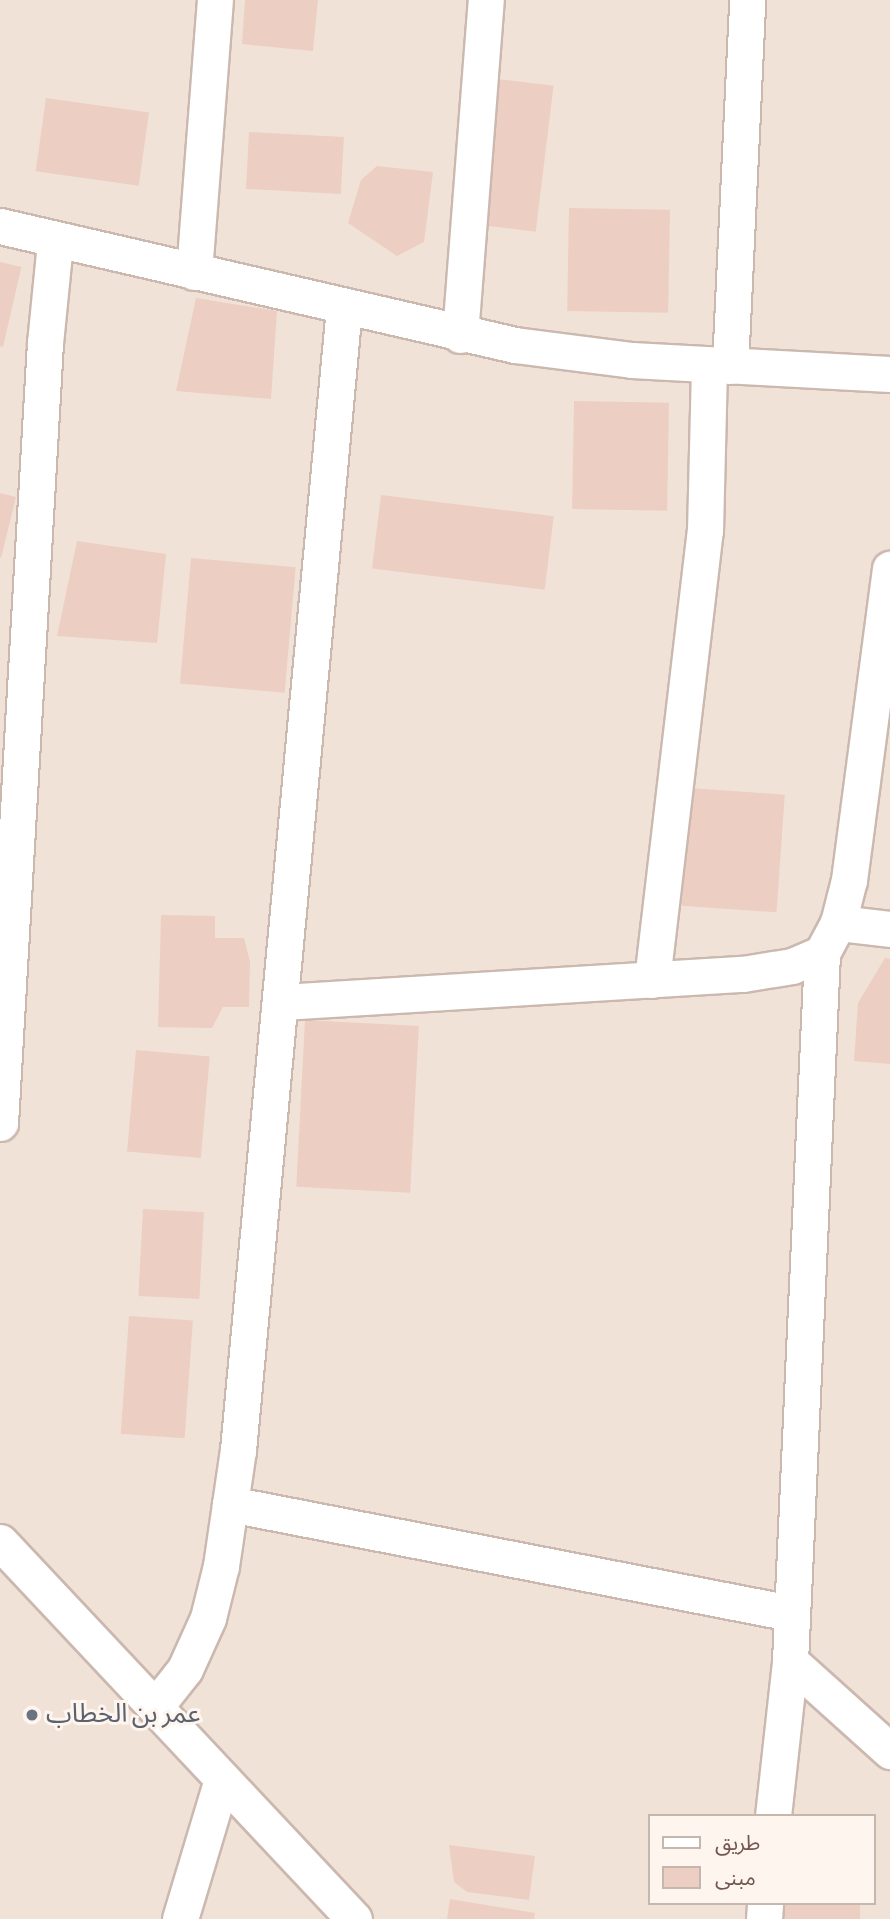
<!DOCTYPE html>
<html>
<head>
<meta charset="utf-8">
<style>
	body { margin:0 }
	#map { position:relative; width:890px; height:1919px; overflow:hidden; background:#faf1e8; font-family:"Alegreya Sans","Noto Sans Arabic",sans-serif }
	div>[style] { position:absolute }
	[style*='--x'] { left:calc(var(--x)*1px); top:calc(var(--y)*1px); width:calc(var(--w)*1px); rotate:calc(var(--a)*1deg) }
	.residential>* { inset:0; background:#f1e2d7 }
	.building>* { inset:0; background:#eccec3; transform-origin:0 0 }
	.roads { filter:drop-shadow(2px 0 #cbb8af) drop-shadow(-2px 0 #cbb8af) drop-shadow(0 2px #cbb8af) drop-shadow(0 -2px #cbb8af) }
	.minor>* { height:35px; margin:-17.5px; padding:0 17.5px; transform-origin:17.5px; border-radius:17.5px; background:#fff }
	.dots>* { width:19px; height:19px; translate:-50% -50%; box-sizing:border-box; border:4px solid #fdf5ee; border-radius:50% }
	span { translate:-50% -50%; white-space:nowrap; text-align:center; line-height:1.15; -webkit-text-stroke:6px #fdf5ee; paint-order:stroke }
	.worship-label { font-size:26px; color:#5b616d }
	.left { translate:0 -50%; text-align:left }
	.legend { position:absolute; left:648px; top:1814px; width:228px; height:91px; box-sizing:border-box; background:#fdf5ee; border:2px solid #c5b6ae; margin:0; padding:9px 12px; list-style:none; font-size:21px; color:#71574f }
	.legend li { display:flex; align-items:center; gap:14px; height:35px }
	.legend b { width:35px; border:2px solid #c5b6ae }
</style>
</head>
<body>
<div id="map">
	<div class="residential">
		<div style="clip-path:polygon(evenodd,0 0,890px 0,890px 1919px,0 1919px,0 0,650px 1816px,874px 1816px,874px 1903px,650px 1903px,650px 1816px)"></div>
	</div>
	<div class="building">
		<div style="clip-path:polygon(245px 0,318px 0,313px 51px,242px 44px)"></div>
		<div style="left:498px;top:79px;width:56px;height:147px;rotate:7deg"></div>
		<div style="left:46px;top:98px;width:104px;height:74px;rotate:8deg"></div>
		<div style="left:249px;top:132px;width:95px;height:57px;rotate:3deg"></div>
		<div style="clip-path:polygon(377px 166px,433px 172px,424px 242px,397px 256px,348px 223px,361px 180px)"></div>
		<div style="left:569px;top:208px;width:101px;height:103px;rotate:1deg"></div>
		<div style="left:0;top:262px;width:22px;height:82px;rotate:13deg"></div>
		<div style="clip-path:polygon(196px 298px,277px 311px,271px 399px,176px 391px)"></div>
		<div style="left:574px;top:401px;width:95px;height:108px;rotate:1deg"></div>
		<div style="clip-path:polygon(0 493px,16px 497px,1px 558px,0 557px)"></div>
		<div style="left:381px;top:495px;width:174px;height:74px;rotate:7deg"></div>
		<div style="clip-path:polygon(77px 541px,166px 554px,157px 643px,57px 636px)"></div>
		<div style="left:191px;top:558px;width:105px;height:126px;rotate:5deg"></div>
		<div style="left:690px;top:788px;width:95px;height:118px;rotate:4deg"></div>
		<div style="clip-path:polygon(161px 915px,215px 916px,215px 938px,244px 938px,250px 962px,249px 1007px,223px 1007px,212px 1028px,158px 1027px)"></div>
		<div style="clip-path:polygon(885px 958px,890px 959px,890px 1064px,854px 1061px,858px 1003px)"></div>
		<div style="left:305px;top:1020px;width:114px;height:167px;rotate:3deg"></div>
		<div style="left:136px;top:1050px;width:74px;height:102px;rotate:5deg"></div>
		<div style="left:143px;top:1209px;width:61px;height:87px;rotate:3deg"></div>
		<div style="left:129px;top:1316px;width:64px;height:118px;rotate:4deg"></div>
		<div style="clip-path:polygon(449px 1845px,535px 1856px,529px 1900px,467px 1892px,454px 1882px)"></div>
		<div style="clip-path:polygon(450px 1899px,535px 1913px,534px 1919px,447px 1919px)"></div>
		<div style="left:782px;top:1903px;width:78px;height:16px"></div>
	</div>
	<div class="roads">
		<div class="minor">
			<div style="--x:0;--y:226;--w:529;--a:13.01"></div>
			<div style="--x:515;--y:345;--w:118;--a:7.3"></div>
			<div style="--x:632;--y:360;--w:258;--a:3.1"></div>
			<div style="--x:194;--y:272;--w:273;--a:-85.6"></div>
			<div style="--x:460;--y:335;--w:336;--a:-85.6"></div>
			<div style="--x:730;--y:366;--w:366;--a:-87.3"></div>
			<div style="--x:838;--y:923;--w:52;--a:6.6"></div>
			<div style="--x:652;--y:980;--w:452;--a:-83.3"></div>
			<div style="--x:705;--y:531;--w:166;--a:-88.6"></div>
			<div style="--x:282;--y:1002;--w:462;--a:-3.5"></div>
			<div style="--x:743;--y:974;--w:50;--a:-9.3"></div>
			<div style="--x:792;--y:966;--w:33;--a:-23"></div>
			<div style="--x:822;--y:953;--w:34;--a:-62"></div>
			<div style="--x:838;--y:923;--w:44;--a:-75.7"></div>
			<div style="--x:849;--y:880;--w:314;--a:-82.5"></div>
			<div style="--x:0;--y:1123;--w:781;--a:-86.7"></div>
			<div style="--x:45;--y:343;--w:101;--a:-84.3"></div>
			<div style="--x:230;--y:1504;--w:571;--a:11"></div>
			<div style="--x:0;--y:1542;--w:517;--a:46.8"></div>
			<div style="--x:790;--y:1661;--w:135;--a:42"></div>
			<div style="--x:155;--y:1707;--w:48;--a:-51.7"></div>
			<div style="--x:185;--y:1669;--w:56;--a:-65.7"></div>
			<div style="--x:208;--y:1618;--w:54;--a:-76"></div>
			<div style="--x:221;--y:1566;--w:117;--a:-81.7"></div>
			<div style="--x:238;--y:1450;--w:1148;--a:-84.7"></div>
			<div style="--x:773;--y:1816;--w:156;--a:-83.7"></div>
			<div style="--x:790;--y:1661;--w:709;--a:-87.41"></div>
			<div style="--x:180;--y:1919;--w:146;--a:-73.3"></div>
			<div style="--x:764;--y:1919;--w:16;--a:-86"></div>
		</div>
	</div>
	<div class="dots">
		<div style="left:32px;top:1715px;background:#6b7280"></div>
	</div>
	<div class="worship-label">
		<span class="left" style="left:46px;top:1715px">عمر بن الخطاب</span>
	</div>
	<ul class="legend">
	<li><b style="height:9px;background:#fff"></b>طريق</li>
	<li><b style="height:19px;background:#eccec3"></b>مبنى</li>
	</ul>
</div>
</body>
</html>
